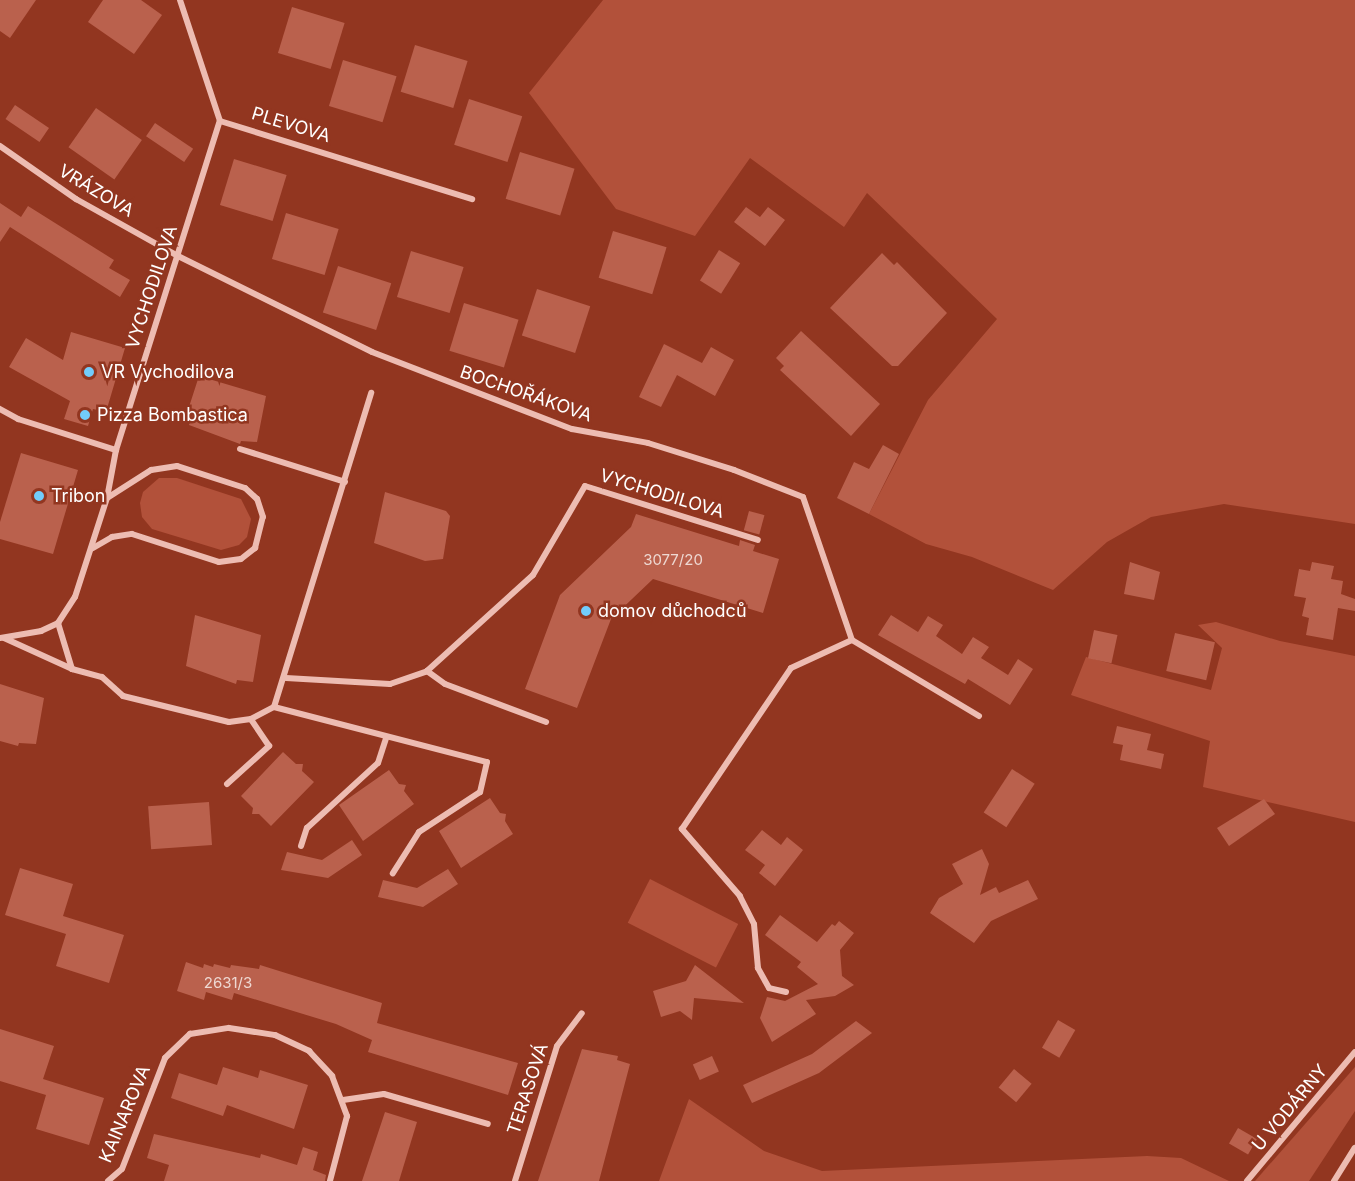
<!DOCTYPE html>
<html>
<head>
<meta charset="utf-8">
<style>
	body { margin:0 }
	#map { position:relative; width:1355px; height:1181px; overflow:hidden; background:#923620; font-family:Inter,sans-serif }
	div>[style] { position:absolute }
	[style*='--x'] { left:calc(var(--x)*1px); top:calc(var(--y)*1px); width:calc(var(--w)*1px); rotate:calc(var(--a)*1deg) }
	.green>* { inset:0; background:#b2513a; transform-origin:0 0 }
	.building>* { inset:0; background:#ba614d; transform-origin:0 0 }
	.minor>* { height:6px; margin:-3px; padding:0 3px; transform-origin:3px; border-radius:3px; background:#edbcb2 }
	.dots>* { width:16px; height:16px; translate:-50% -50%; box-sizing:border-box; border:3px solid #923620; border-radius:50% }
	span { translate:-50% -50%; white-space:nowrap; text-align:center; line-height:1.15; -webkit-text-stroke:5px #923620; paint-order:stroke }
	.number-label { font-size:15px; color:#eed8d2 }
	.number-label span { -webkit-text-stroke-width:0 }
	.street-label { font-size:18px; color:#fff }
	.poi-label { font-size:18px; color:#fff }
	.left { translate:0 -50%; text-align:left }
</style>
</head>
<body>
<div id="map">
	<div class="green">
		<div style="clip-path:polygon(603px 0,1355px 0,1355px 524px,1224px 504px,1151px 517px,1107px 542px,1053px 590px,972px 557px,926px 544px,869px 514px,928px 400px,997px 319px,867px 193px,844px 227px,750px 158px,695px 236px,616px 209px,529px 93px)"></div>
		<div style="clip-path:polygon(159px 478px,177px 478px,241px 499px,251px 519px,247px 537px,239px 545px,221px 550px,152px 529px,142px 517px,140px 503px,143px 492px)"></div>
		<div style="clip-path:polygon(1216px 622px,1280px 641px,1355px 656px,1355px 822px,1203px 787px,1210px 741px,1071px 695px,1086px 657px,1211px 690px,1222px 648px,1198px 625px)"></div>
		<div style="left:650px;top:879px;width:99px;height:49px;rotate:27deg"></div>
		<div style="clip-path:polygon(1355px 1067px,1355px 1111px,1309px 1181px,1255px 1181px)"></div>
		<div style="clip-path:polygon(689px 1099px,764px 1151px,822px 1171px,1147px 1156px,1181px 1158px,1229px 1181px,659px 1181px)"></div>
	</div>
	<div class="building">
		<div style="clip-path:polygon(0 0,36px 0,10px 38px,0 31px)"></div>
		<div style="clip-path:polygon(103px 0,141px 0,162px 15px,134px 54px,88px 22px)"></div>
		<div style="left:292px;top:7px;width:55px;height:48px;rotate:17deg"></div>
		<div style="left:415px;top:45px;width:55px;height:49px;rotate:17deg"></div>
		<div style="left:343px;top:60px;width:56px;height:48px;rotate:17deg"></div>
		<div style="left:469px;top:99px;width:56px;height:48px;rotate:18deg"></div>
		<div style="left:15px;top:105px;width:41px;height:17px;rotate:34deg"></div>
		<div style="left:96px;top:108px;width:56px;height:48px;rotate:35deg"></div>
		<div style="left:155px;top:123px;width:46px;height:16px;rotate:34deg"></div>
		<div style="left:520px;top:152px;width:57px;height:49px;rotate:17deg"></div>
		<div style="left:234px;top:159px;width:55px;height:48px;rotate:17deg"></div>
		<div style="clip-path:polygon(0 203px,21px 217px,28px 206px,114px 260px,109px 268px,130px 280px,120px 297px,10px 227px,0 242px)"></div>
		<div style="clip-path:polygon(746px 207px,760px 217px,768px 207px,785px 220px,765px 246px,734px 222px)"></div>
		<div style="left:286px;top:213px;width:55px;height:48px;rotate:17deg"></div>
		<div style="left:613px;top:231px;width:56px;height:49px;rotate:17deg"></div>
		<div style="left:719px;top:250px;width:25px;height:36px;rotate:32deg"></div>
		<div style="left:411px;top:251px;width:55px;height:48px;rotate:17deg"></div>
		<div style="clip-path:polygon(882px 253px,894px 265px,897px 262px,947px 313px,898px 366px,892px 366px,830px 308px)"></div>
		<div style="left:338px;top:266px;width:56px;height:49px;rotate:18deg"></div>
		<div style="left:537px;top:289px;width:56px;height:49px;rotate:18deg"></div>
		<div style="left:464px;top:303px;width:57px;height:50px;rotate:17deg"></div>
		<div style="clip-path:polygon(801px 331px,880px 404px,851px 436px,780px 370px,784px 366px,776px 358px)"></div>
		<div style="clip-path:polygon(71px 332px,125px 348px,106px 412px,93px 409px,88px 426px,64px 419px,70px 401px,9px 367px,26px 338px,63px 360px)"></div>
		<div style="clip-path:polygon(664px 344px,702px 363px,711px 347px,734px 360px,715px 396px,677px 375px,661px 407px,639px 397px)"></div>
		<div style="clip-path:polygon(199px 376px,266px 396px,257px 442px,241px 441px,240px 444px,189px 425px,193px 412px,188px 410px)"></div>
		<div style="clip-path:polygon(883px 445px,899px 454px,869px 514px,837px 498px,854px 462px,869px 469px)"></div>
		<div style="clip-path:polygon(21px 453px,78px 470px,53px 554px,0 539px,0 522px)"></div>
		<div style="clip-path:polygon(385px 492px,446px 511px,450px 516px,443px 559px,425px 561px,374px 543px)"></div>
		<div style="left:749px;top:511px;width:16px;height:20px;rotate:15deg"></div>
		<div style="clip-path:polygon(636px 514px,739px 546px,740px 540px,755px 545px,753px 551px,779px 559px,763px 613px,653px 579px,611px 619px,577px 708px,525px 689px,560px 595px,631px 527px)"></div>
		<div style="clip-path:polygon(1130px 562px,1160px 572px,1154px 600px,1124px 594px)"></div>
		<div style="clip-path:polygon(1312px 562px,1334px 566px,1331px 579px,1343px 581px,1341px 594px,1355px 599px,1355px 611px,1338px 608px,1333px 640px,1306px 635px,1309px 618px,1302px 616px,1306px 598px,1294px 596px,1299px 569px,1310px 571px)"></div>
		<div style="clip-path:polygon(195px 615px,261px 635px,253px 682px,237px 680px,236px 684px,186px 666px)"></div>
		<div style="clip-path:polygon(891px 615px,918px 632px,928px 616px,943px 625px,936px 636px,962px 654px,973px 637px,989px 647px,981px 658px,1008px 675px,1018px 659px,1033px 669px,1010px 705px,968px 679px,965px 684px,878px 635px)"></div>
		<div style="left:1094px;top:630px;width:24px;height:29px;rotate:12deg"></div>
		<div style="left:1175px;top:633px;width:41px;height:39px;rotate:13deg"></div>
		<div style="clip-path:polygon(0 684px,44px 698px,36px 744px,19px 743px,18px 746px,0 741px)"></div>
		<div style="clip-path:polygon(1117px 726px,1151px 734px,1147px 750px,1164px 754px,1161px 769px,1120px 760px,1123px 745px,1113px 743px)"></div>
		<div style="clip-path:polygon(283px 752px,296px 764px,303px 764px,302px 771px,314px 782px,271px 826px,259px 814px,252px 814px,253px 808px,241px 796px)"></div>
		<div style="left:1012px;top:769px;width:27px;height:52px;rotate:33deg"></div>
		<div style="clip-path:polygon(389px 770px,399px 784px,406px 785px,404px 791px,414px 804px,363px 841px,339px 805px)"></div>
		<div style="clip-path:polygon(490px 798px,500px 813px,506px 814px,505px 821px,513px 834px,461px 868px,439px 831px)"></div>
		<div style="clip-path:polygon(1264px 799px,1275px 814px,1229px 846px,1217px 828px)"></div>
		<div style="left:209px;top:802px;width:43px;height:61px;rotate:86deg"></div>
		<div style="clip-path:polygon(762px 830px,781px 845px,787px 837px,803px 850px,775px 886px,759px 873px,765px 865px,745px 850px)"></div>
		<div style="clip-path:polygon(352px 840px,362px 855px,328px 878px,281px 870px,287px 852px,322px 860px)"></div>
		<div style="clip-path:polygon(982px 849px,989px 864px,980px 895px,996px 887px,999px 893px,1028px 880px,1038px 899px,991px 921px,974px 943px,930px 913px,939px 898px,963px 884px,952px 864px)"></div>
		<div style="clip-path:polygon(20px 868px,73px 884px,63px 916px,124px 935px,109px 983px,56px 966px,66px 934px,5px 915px)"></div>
		<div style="clip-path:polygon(448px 869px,458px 884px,423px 907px,378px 897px,383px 880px,417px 888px)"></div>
		<div style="clip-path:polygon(780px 915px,817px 942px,832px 924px,835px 926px,839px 921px,854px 933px,840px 950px,842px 976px,854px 985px,835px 996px,806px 1000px,816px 1014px,772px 1042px,760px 1018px,767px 997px,785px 1001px,818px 984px,797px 967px,801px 962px,765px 935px)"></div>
		<div style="clip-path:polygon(186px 962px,203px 968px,204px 964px,213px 967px,214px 964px,230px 968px,231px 965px,259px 969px,260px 965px,382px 1003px,377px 1023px,518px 1063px,508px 1095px,368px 1052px,372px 1040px,336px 1024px,234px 993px,232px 1000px,206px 992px,204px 1000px,177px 991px)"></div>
		<div style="clip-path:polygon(695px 965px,744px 1003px,694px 998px,692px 1020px,680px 1011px,661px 1017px,653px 991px,686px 981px)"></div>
		<div style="left:1058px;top:1020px;width:20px;height:32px;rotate:30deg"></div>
		<div style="clip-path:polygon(856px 1021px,872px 1033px,819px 1073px,752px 1103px,743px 1085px,812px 1054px)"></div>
		<div style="clip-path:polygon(0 1029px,54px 1046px,43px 1079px,104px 1098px,89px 1145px,36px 1129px,46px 1095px,0 1081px)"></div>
		<div style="clip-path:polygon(582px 1049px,618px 1056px,617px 1060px,630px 1064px,599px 1181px,538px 1181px)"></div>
		<div style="left:712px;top:1056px;width:17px;height:21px;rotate:66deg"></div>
		<div style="clip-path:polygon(223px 1067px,258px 1078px,260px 1070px,308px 1085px,294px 1129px,227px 1105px,223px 1116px,171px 1098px,179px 1073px,217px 1085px)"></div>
		<div style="left:1014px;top:1069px;width:23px;height:24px;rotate:40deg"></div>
		<div style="clip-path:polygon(385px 1112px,417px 1122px,399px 1181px,362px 1181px)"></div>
		<div style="left:1238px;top:1128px;width:22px;height:18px;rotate:30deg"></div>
		<div style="clip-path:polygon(154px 1134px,260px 1158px,261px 1154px,297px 1165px,303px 1147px,318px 1152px,313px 1170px,326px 1175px,325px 1181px,164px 1181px,169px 1165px,147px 1158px)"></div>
	</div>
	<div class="minor">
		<div style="--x:180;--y:0;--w:127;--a:71.7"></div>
		<div style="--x:220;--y:121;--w:264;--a:17.2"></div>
		<div style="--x:0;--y:146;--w:93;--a:34.9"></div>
		<div style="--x:76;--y:199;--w:117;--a:29.2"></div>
		<div style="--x:178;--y:256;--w:216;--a:26.3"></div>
		<div style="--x:372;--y:352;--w:214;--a:21.1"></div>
		<div style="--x:572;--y:429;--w:77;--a:10.4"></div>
		<div style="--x:648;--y:443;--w:90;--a:17.4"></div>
		<div style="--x:734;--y:470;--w:74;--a:21.4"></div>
		<div style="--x:803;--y:497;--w:151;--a:71.1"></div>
		<div style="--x:852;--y:640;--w:148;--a:30.9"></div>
		<div style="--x:0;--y:409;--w:21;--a:29"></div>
		<div style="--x:18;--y:419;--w:103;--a:17.6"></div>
		<div style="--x:240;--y:449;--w:110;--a:17.4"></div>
		<div style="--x:93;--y:548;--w:22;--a:-30"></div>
		<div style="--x:112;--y:537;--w:20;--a:-9"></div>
		<div style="--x:132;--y:534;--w:91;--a:17.8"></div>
		<div style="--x:219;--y:562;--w:22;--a:-8"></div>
		<div style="--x:241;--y:559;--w:18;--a:-38"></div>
		<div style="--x:255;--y:548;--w:32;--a:-76"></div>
		<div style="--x:263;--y:517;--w:19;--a:-108"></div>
		<div style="--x:257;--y:499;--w:16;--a:-137"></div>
		<div style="--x:245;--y:488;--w:71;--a:-162.1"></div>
		<div style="--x:177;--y:466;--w:26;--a:171"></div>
		<div style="--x:151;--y:470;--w:52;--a:147.5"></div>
		<div style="--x:58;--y:623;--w:48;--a:73.1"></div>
		<div style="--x:72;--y:669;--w:31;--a:15"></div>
		<div style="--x:102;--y:677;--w:28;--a:42"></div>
		<div style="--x:123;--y:696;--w:109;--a:13.8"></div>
		<div style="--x:229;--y:722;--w:22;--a:-8"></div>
		<div style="--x:251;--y:719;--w:26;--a:-28"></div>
		<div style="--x:274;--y:707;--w:329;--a:-72.8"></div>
		<div style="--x:0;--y:638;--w:42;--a:-9.7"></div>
		<div style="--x:41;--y:631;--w:19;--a:-25"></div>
		<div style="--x:58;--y:623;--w:31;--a:-57"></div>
		<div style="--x:75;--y:597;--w:104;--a:-72.1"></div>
		<div style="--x:107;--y:498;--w:49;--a:-79.4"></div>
		<div style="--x:116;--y:450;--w:345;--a:-72.5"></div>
		<div style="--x:4;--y:638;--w:75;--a:24.5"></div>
		<div style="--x:427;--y:671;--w:22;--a:36"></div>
		<div style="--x:445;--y:684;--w:108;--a:20.6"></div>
		<div style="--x:286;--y:678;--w:104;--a:3.3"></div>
		<div style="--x:390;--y:684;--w:39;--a:-19"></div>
		<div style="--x:427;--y:671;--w:143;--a:-42.2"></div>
		<div style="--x:533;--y:575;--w:103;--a:-59.7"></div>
		<div style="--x:585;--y:486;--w:181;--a:17.3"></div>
		<div style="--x:274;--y:707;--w:220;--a:14.5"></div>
		<div style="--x:487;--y:762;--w:31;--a:103"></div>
		<div style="--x:480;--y:792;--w:73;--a:146.7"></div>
		<div style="--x:419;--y:832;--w:49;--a:122.4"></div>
		<div style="--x:227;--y:784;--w:57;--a:-42.1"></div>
		<div style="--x:269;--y:746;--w:32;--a:-124"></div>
		<div style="--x:301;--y:846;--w:19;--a:-72"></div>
		<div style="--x:307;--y:828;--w:96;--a:-42.5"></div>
		<div style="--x:378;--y:763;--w:26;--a:-72"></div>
		<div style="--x:786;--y:992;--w:17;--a:-167"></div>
		<div style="--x:769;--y:988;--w:23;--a:-119"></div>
		<div style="--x:758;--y:968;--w:44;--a:-95.2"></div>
		<div style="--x:754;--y:924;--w:31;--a:-117"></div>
		<div style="--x:740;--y:896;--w:89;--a:-130.9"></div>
		<div style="--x:682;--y:829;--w:194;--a:-55.9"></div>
		<div style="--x:791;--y:668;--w:67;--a:-24.7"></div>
		<div style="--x:343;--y:1100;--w:41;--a:-8.3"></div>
		<div style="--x:384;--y:1094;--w:108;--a:16.1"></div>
		<div style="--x:108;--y:1181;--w:18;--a:-41"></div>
		<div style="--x:122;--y:1169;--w:119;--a:-68.8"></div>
		<div style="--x:165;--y:1058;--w:35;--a:-44"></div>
		<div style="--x:190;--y:1034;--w:39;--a:-9"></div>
		<div style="--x:229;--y:1028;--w:47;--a:8.7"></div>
		<div style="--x:275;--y:1035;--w:38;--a:25"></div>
		<div style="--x:309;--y:1051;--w:34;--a:47"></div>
		<div style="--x:332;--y:1076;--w:43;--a:69.4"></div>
		<div style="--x:347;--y:1116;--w:67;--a:104.7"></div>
		<div style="--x:515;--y:1181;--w:141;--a:-72.7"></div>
		<div style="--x:557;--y:1046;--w:41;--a:-52.9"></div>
		<div style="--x:1247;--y:1181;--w:168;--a:-50.1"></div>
		<div style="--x:1334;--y:1181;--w:39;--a:-58"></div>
	</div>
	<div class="dots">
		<div style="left:89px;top:372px;background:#72ccfb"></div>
		<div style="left:85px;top:415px;background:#72ccfb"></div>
		<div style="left:39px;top:496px;background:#72ccfb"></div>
		<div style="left:586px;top:611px;background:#72ccfb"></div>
	</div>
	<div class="number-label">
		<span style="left:673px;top:560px">3077/20</span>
		<span style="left:228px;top:983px">2631/3</span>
	</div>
	<div class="street-label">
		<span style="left:291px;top:125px;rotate:17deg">PLEVOVA</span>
		<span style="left:96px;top:191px;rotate:31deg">VRÁZOVA</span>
		<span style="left:152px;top:287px;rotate:-72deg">VYCHODILOVA</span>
		<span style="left:526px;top:394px;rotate:19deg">BOCHOŘÁKOVA</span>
		<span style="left:662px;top:494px;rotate:17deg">VYCHODILOVA</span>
		<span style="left:528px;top:1089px;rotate:-72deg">TERASOVÁ</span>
		<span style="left:1290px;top:1108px;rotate:-50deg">U VODÁRNY</span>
		<span style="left:125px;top:1114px;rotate:-67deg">KAINAROVA</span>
	</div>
	<div class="poi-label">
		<span class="left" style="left:101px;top:372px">VR Vychodilova</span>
		<span class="left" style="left:97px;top:415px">Pizza Bombastica</span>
		<span class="left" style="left:51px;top:496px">Tribon</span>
		<span class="left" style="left:598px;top:611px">domov důchodců</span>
	</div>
</div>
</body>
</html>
